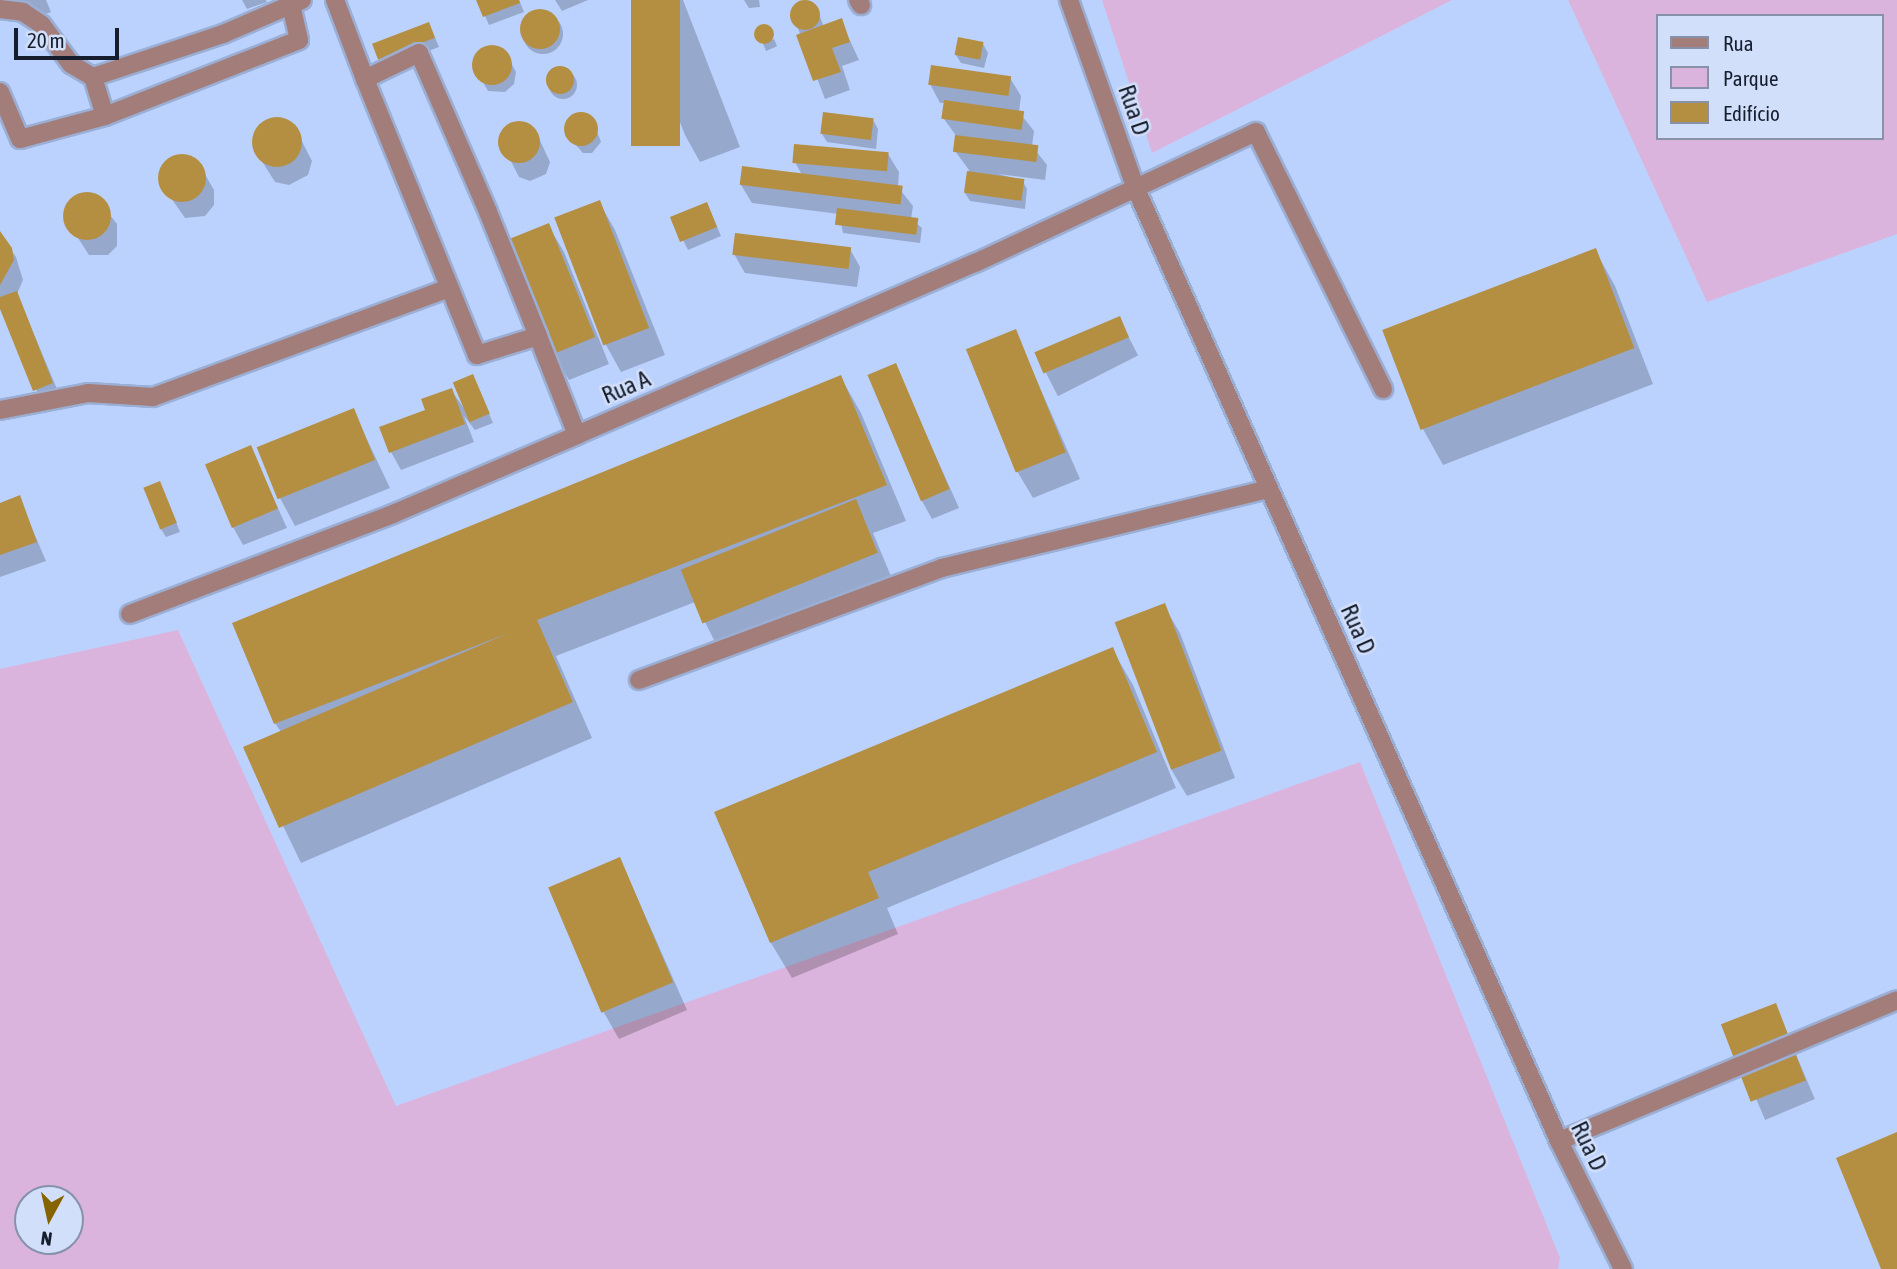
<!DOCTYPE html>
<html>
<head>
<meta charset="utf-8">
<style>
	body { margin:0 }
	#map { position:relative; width:1897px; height:1269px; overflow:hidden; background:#bcd2fe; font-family:"Asap Condensed",sans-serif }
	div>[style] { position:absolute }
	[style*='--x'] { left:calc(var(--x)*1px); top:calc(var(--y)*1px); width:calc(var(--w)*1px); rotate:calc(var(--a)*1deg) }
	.green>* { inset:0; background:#dbb4de }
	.shadow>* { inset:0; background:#0003; transform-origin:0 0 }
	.round { border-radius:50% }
	.building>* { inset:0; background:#b48f42; transform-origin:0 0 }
	.roads { filter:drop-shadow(2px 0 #9baed4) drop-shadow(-2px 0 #9baed4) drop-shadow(0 2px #9baed4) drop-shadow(0 -2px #9baed4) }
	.minor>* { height:18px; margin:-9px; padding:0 9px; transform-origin:9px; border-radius:9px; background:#a37d7a }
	span { translate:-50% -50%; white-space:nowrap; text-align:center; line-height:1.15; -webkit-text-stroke:5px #d2dffa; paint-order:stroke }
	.street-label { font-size:24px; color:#161e2e }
	.legend { position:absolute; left:1656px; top:14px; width:228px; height:126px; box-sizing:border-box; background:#d2dffa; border:2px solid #8792a8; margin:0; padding:9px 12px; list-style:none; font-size:21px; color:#161e2e }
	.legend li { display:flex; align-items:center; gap:14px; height:35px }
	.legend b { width:35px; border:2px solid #8792a8 }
	.north { position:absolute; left:14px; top:1185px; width:70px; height:70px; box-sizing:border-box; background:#d2dffa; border:2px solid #8792a8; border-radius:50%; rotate:188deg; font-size:19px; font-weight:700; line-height:28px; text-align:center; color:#161e2e }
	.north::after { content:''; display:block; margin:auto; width:24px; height:32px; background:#876300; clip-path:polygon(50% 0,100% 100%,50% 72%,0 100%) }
	.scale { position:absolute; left:14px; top:28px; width:105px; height:32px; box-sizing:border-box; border:4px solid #161e2e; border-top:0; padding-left:9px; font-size:21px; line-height:24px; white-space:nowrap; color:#161e2e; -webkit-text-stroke:5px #d2dffa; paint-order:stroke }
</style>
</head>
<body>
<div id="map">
	<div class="green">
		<div style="clip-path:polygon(1102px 0,1452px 0,1152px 153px)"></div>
		<div style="clip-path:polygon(evenodd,1568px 0,1897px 0,1897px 234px,1707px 302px,1568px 0,1657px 16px,1881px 16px,1881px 138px,1657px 138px,1657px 16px)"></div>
		<div style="clip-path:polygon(evenodd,178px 630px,396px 1106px,1360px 762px,1560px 1258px,1558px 1269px,0 1269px,0 669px,178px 630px,70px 1199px,70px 1241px,28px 1241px,28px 1199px,70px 1199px)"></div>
	</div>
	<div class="shadow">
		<div style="clip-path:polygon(8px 0,46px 0,51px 12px,21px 24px)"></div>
		<div style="clip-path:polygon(242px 0,266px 0,267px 2px,247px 9px)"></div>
		<div style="clip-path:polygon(478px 0,519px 0,524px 12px,489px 25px)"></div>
		<div style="clip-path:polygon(555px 0,588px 0,562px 11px)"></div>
		<div style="clip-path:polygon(632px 0,683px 0,740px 147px,700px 162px,685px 135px)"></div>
		<div style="clip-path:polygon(744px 0,759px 0,760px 7px,749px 8px)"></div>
		<div style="clip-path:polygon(806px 2px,817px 9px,824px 27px,841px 21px,859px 60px,842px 66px,850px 90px,825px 99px,792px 13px,795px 6px)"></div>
		<div class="round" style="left:523px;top:14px;width:40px;height:40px"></div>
		<div style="clip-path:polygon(769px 28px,773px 36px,761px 41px,758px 31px)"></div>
		<div style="clip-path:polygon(433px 33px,439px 47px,385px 67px,380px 59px)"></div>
		<div style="left:774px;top:39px;width:8px;height:12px;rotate:67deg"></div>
		<div style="clip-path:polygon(983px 44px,988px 53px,984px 68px,961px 63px,956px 55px)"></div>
		<div style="clip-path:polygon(493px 46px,505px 52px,516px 72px,514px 84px,505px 92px,488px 91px,473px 65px,477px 54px)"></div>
		<div class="round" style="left:549px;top:71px;width:28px;height:28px"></div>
		<div style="clip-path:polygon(1010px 78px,1021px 96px,1019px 112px,1034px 131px,1032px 146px,1047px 165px,1045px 180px,998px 174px,1022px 180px,1027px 189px,1025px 209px,970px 201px,965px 193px,969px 170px,955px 151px,957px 137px,944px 119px,946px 103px,940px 103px,930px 84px)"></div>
		<div style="clip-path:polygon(583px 113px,592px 118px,601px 142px,592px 153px,583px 153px,566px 134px,566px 123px)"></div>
		<div style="clip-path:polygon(281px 119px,294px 126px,312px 161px,308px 175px,289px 185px,275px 182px,255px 150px,259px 127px)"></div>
		<div style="clip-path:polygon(873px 120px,878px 129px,876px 149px,827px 142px,822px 134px)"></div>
		<div style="clip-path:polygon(524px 123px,535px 130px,550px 162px,546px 174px,530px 181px,519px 177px,500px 140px,505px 128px)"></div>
		<div style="clip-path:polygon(888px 154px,899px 172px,898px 187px,913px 206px,911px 219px,922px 228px,920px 243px,843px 233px,839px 214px,752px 203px,741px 185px,802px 175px,795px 162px)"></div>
		<div style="clip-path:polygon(186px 156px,203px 171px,214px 190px,214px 205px,205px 216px,185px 218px,160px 182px,161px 168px,172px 158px)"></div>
		<div style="clip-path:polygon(80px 195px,95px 196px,117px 224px,117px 246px,108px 255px,89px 255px,65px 218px,68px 204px)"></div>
		<div style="clip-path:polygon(599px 202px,615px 230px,665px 355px,621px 372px,606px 345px,556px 219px)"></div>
		<div style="clip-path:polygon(711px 213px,721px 236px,688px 250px,672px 218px)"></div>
		<div style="clip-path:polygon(548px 225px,564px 252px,609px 364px,569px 380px,553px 353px)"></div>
		<div style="clip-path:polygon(0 234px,16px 257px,23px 280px,17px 294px,62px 401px,45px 409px,0 308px)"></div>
		<div style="clip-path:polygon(850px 249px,860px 267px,857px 287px,745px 273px,734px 254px)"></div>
		<div style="clip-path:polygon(1595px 250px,1615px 286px,1653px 384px,1443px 465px,1423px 429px,1384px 331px)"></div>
		<div style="left:1119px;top:318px;width:42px;height:90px;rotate:63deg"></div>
		<div style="clip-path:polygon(1015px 331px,1080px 479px,1033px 498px,1017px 471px,969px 350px)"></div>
		<div style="clip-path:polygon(895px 365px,959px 508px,932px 519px,922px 501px)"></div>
		<div style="clip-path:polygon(841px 378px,861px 413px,906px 521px,873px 533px,893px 581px,720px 652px,695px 602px,556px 656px,592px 738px,301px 863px,245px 747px,281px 732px,275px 723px)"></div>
		<div style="clip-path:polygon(477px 384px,493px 423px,475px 430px,464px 416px,474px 442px,401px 470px,391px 452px,427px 411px,451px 390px,466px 411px)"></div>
		<div style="clip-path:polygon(353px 410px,390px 488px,295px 526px,280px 498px)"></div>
		<div style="clip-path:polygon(250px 447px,287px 528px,243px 545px,233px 527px)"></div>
		<div style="clip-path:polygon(164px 492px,180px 532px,166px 537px,161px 529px)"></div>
		<div style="clip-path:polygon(19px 498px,46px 561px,0 577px,0 504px)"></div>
		<div style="clip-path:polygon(1164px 606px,1180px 633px,1235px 778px,1187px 796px,1171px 769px)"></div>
		<div style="clip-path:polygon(1112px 649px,1133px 685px,1176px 788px,887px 908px,898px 934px,792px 978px,771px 943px,717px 813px)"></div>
		<div style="clip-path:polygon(620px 859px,687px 1010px,619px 1039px,603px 1011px)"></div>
		<div style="left:1775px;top:1005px;width:102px;height:54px;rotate:67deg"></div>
	</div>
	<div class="building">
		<div style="clip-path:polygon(476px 0,519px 0,520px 3px,483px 17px)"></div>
		<div style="left:631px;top:0;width:49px;height:146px"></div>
		<div class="round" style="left:790px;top:0;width:30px;height:30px"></div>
		<div class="round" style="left:520px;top:9px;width:40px;height:40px"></div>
		<div style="clip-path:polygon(842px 18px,850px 42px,832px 48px,841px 72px,813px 81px,796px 35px)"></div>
		<div style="left:429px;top:22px;width:17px;height:61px;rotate:69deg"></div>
		<div class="round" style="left:754px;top:24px;width:20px;height:20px"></div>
		<div style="left:958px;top:37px;width:26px;height:18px;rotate:11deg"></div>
		<div class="round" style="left:472px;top:45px;width:40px;height:40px"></div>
		<div style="left:931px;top:65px;width:81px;height:20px;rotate:8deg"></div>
		<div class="round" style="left:546px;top:66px;width:28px;height:28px"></div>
		<div style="left:944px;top:100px;width:81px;height:19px;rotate:8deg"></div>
		<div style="left:823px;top:112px;width:51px;height:22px;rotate:7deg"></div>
		<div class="round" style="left:564px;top:112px;width:34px;height:34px"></div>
		<div class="round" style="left:252px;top:117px;width:50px;height:50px"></div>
		<div class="round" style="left:498px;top:121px;width:42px;height:42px"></div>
		<div style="left:955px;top:135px;width:84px;height:17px;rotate:7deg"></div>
		<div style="left:794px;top:144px;width:95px;height:19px;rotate:5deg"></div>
		<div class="round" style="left:158px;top:154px;width:48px;height:48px"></div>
		<div style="left:742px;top:166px;width:162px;height:19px;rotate:7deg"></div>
		<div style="left:967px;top:171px;width:58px;height:22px;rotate:8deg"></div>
		<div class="round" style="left:63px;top:192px;width:48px;height:48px"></div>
		<div style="left:600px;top:200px;width:137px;height:49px;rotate:69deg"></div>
		<div style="left:707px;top:202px;width:27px;height:40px;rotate:68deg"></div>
		<div style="left:837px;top:208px;width:82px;height:17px;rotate:7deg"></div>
		<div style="left:549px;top:223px;width:123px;height:45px;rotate:68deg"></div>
		<div style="clip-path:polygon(0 231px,12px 248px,14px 260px,0 285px)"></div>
		<div style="left:735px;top:233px;width:117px;height:22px;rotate:7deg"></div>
		<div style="left:1596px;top:248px;width:107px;height:229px;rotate:69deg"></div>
		<div style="clip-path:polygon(17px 291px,53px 383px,33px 391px,0 309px,0 297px)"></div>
		<div style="left:1120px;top:316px;width:23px;height:93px;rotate:67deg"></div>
		<div style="left:1016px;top:329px;width:133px;height:54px;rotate:68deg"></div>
		<div style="left:896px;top:363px;width:137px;height:31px;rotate:67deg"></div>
		<div style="left:473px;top:374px;width:43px;height:22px;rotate:67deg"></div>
		<div style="clip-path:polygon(841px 375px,887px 485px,537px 620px,573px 702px,279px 828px,243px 747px,511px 632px,274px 724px,232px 623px)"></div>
		<div style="clip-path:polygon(452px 388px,465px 424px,389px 453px,379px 427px,425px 410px,421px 399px)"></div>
		<div style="left:354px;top:408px;width:56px;height:105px;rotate:68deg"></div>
		<div style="left:251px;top:445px;width:69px;height:50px;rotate:67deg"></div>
		<div style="left:160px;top:481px;width:45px;height:18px;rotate:68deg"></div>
		<div style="clip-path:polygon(20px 495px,37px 542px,0 555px,0 503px)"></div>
		<div style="left:856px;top:499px;width:58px;height:189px;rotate:68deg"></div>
		<div style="left:1165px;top:603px;width:158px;height:54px;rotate:69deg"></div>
		<div style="clip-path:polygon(1113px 647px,1157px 752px,868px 872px,879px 898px,770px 943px,714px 812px)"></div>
		<div style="left:620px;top:857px;width:136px;height:78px;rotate:67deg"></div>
		<div style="left:1776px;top:1003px;width:83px;height:59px;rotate:69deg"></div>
		<div style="clip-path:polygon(1897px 1132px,1897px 1269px,1881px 1269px,1836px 1158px)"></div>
	</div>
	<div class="roads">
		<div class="minor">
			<div style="--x:335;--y:0;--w:85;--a:69.2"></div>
			<div style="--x:858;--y:0;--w:6;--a:59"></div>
			<div style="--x:1069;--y:0;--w:201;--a:70.5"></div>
			<div style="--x:1136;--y:189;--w:1042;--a:66.04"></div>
			<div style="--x:1559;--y:1141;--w:143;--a:63.4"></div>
			<div style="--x:291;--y:5;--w:36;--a:77"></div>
			<div style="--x:299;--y:40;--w:208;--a:158.6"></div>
			<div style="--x:105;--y:116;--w:41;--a:-107.1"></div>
			<div style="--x:93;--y:77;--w:137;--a:-18.3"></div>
			<div style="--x:223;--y:34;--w:86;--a:-23.3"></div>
			<div style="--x:0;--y:9;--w:23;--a:7"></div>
			<div style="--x:23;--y:12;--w:23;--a:34"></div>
			<div style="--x:42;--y:25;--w:49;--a:53.4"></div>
			<div style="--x:71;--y:64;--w:26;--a:31"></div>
			<div style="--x:0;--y:92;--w:51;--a:66.9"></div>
			<div style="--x:20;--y:139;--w:88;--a:-15.1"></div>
			<div style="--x:538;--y:336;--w:64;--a:162.7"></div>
			<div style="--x:477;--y:355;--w:298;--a:-112.1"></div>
			<div style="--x:365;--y:79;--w:60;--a:-25.7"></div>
			<div style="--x:419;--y:53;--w:173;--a:66.5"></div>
			<div style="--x:488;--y:212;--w:134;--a:68"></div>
			<div style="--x:538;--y:336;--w:106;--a:68.5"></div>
			<div style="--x:0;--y:410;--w:90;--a:-10.9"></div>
			<div style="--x:88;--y:393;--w:65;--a:3.5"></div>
			<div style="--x:153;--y:397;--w:316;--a:-20.2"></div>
			<div style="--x:130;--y:614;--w:281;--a:-20.8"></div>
			<div style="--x:393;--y:514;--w:200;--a:-23.2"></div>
			<div style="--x:577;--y:435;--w:434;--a:-23.4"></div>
			<div style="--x:975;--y:263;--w:310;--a:-25"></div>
			<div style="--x:1256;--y:132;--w:287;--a:63.7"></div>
			<div style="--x:639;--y:680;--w:323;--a:-20.3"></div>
			<div style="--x:942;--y:568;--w:336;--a:-13.6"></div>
			<div style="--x:1559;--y:1141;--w:366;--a:-22.6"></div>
		</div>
	</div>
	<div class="street-label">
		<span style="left:1134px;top:110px;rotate:71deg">Rua D</span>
		<span style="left:626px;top:387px;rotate:-23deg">Rua A</span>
		<span style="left:1358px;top:629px;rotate:66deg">Rua D</span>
		<span style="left:1589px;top:1146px;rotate:64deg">Rua D</span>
	</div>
	<ul class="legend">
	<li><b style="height:9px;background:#a37d7a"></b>Rua</li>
	<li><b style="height:19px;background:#dbb4de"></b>Parque</li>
	<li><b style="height:19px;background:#b48f42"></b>Edifício</li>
	</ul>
	<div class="north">N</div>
	<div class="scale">20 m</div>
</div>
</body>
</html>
